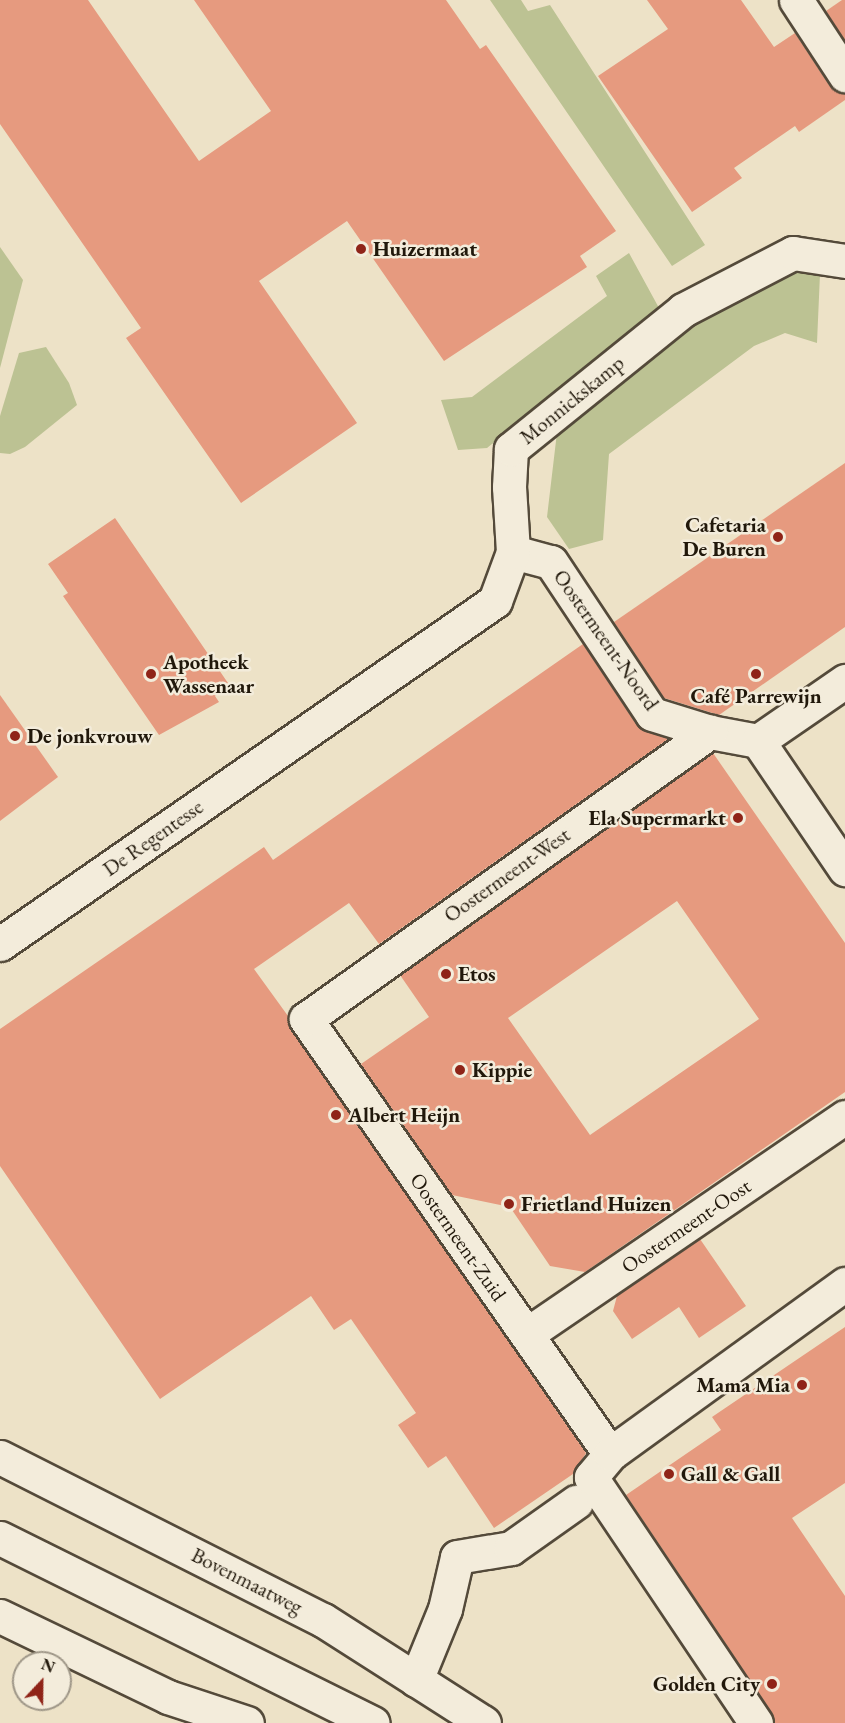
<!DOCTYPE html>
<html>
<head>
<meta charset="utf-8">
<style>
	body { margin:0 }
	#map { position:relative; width:845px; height:1723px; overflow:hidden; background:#ede2c7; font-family:"EB Garamond",serif }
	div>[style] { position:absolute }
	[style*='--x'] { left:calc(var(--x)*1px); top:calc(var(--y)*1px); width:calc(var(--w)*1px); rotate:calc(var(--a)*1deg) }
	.green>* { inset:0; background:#bcc293 }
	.building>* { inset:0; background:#e69a7f }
	.roads { filter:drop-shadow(2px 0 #544a3a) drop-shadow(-2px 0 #544a3a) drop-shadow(0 2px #544a3a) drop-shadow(0 -2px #544a3a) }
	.street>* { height:33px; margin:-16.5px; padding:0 16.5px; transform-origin:16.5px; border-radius:16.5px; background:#f3ecdb }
	.secondary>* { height:33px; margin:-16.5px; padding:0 16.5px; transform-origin:16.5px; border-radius:16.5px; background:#f3ecdb }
	.dots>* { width:16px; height:16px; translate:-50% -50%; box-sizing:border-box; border:3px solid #f3ecdb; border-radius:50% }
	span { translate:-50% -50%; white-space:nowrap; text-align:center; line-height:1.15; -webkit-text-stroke:5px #f3ecdb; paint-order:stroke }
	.poi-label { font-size:21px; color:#21180b; font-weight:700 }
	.left { translate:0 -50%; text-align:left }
	.right { translate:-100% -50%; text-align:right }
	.street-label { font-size:21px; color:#21180b }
	.north { position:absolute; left:12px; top:1651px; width:60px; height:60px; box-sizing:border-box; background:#f3ecdb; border:2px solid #9f9788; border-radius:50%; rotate:22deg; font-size:16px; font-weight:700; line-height:24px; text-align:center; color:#21180b }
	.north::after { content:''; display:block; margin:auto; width:21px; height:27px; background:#8f2418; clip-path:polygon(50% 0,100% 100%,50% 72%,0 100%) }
</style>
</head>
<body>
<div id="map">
	<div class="green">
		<div style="clip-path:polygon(490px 0,521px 0,528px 11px,550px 5px,705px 245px,672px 266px)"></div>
		<div style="clip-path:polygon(0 247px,23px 280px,0 368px)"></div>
		<div style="clip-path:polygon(821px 251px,817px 343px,785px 333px,754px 346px,609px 454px,603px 540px,569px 549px,547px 517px,558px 424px,727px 291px)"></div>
		<div style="clip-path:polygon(629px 253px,659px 308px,487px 448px,458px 450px,441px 400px,472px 397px,607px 296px,596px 276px)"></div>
		<div style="clip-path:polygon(46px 347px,69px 383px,77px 405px,25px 447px,10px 454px,0 453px,0 416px,19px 353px)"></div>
	</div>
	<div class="building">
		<div style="clip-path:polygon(0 0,88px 0,199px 161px,271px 111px,194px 0,446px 0,480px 49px,486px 45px,616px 231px,580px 256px,587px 267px,444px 361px,347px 221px,259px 281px,357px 423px,241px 503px,126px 338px,141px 328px,0 124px)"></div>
		<div style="clip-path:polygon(647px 0,741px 0,774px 47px,795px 33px,829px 85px,845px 94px,845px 100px,799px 132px,795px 126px,734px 168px,742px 178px,692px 212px,598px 76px,668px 29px)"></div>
		<div style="clip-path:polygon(842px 0,845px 0,845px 41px,826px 11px)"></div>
		<div style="clip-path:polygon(845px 463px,845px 627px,719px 715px,664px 698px,614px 622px)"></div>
		<div style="clip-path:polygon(115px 518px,230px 686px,215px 696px,219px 702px,159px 735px,63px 596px,68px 593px,48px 564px)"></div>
		<div style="clip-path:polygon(583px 644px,636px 724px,668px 739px,379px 944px,349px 903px,254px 969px,288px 1016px,291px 1030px,586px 1453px,573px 1474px,494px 1528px,446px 1456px,428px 1468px,398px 1425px,416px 1413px,351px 1319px,334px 1330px,311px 1296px,160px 1399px,0 1166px,0 1029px,264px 847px,273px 860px)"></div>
		<div style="clip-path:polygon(0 695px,58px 777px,0 821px)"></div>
		<div style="clip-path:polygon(evenodd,713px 753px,845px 943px,845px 1092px,585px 1272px,550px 1266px,510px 1207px,452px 1195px,361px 1064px,429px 1017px,400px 975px,713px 753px,677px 901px,759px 1019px,590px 1135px,508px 1018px,677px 901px)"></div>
		<div style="clip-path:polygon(700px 1239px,746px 1306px,699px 1338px,679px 1307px,632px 1339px,613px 1311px,617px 1296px)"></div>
		<div style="clip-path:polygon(845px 1327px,845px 1483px,792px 1518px,845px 1596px,845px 1723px,775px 1723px,772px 1713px,626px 1495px,721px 1430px,712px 1417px)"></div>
	</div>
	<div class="roads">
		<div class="street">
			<div style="--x:796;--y:0;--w:90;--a:56.8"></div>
			<div style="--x:513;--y:552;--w:39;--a:15"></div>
			<div style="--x:551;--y:562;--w:182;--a:56.4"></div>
			<div style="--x:652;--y:714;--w:61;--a:17.2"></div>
			<div style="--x:710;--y:732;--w:49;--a:10.6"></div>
			<div style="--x:758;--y:741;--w:155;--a:55.8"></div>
			<div style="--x:758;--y:741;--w:106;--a:-34.6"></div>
			<div style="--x:0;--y:944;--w:602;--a:-34.72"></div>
			<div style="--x:495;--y:601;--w:52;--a:-69.8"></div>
			<div style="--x:513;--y:552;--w:65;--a:-93.5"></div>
			<div style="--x:509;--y:487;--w:38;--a:-87"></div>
			<div style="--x:511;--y:449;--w:221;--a:-38.9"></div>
			<div style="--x:683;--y:310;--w:124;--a:-27.4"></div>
			<div style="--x:793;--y:253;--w:53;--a:8.7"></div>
			<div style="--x:527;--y:1334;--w:385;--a:-34.3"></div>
			<div style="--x:610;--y:1454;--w:531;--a:-124.95"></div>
			<div style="--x:306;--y:1019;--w:496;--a:-35.4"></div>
			<div style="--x:0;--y:1616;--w:187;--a:25.7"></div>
			<div style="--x:168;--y:1697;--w:83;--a:18.2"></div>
			<div style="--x:416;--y:1680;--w:77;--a:-67.8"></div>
			<div style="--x:445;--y:1609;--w:53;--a:-77"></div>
			<div style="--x:457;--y:1557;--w:55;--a:-9.5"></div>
			<div style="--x:511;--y:1548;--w:80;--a:-35.3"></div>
			<div style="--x:756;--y:1723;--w:296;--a:-123.9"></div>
			<div style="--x:591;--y:1477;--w:30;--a:-50"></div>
			<div style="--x:610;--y:1454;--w:290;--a:-35.9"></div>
		</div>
		<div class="secondary">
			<div style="--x:0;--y:1457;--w:362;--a:26.8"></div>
			<div style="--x:323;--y:1620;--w:191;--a:32.6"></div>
			<div style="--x:0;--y:1538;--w:416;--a:26.4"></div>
		</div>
	</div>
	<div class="dots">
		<div style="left:361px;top:249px;background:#8f2418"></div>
		<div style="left:778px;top:537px;background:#8f2418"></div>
		<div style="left:151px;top:674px;background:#8f2418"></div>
		<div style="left:756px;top:674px;background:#8f2418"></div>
		<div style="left:15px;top:736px;background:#8f2418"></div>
		<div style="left:738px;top:818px;background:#8f2418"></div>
		<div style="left:446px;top:974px;background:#8f2418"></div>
		<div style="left:460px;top:1070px;background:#8f2418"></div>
		<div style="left:336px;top:1115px;background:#8f2418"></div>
		<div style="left:509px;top:1204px;background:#8f2418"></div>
		<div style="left:802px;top:1385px;background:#8f2418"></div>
		<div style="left:669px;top:1474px;background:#8f2418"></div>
		<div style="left:772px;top:1684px;background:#8f2418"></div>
	</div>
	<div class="poi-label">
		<span class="left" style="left:373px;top:249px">Huizermaat</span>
		<span class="right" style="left:766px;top:537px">Cafetaria<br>De Buren</span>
		<span class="left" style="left:163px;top:674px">Apotheek<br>Wassenaar</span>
		<span style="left:756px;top:696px">Café Parrewijn</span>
		<span class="left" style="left:27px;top:736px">De jonkvrouw</span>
		<span class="right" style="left:726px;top:818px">Ela Supermarkt</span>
		<span class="left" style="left:458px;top:974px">Etos</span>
		<span class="left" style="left:472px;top:1070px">Kippie</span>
		<span class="left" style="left:348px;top:1115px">Albert Heijn</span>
		<span class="left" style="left:521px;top:1204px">Frietland Huizen</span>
		<span class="right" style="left:790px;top:1385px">Mama Mia</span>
		<span class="left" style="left:681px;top:1474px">Gall &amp; Gall</span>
		<span class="right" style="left:760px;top:1684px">Golden City</span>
	</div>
	<div class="street-label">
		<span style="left:572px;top:400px;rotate:-39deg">Monnickskamp</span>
		<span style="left:606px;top:640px;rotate:55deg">Oostermeent-Noord</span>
		<span style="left:153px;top:838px;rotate:-35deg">De Regentesse</span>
		<span style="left:507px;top:875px;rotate:-35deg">Oostermeent-West</span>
		<span style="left:686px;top:1226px;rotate:-34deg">Oostermeent-Oost</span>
		<span style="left:458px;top:1237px;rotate:55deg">Oostermeent-Zuid</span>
		<span style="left:247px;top:1581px;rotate:27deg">Bovenmaatweg</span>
	</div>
	<div class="north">N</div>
</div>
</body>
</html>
